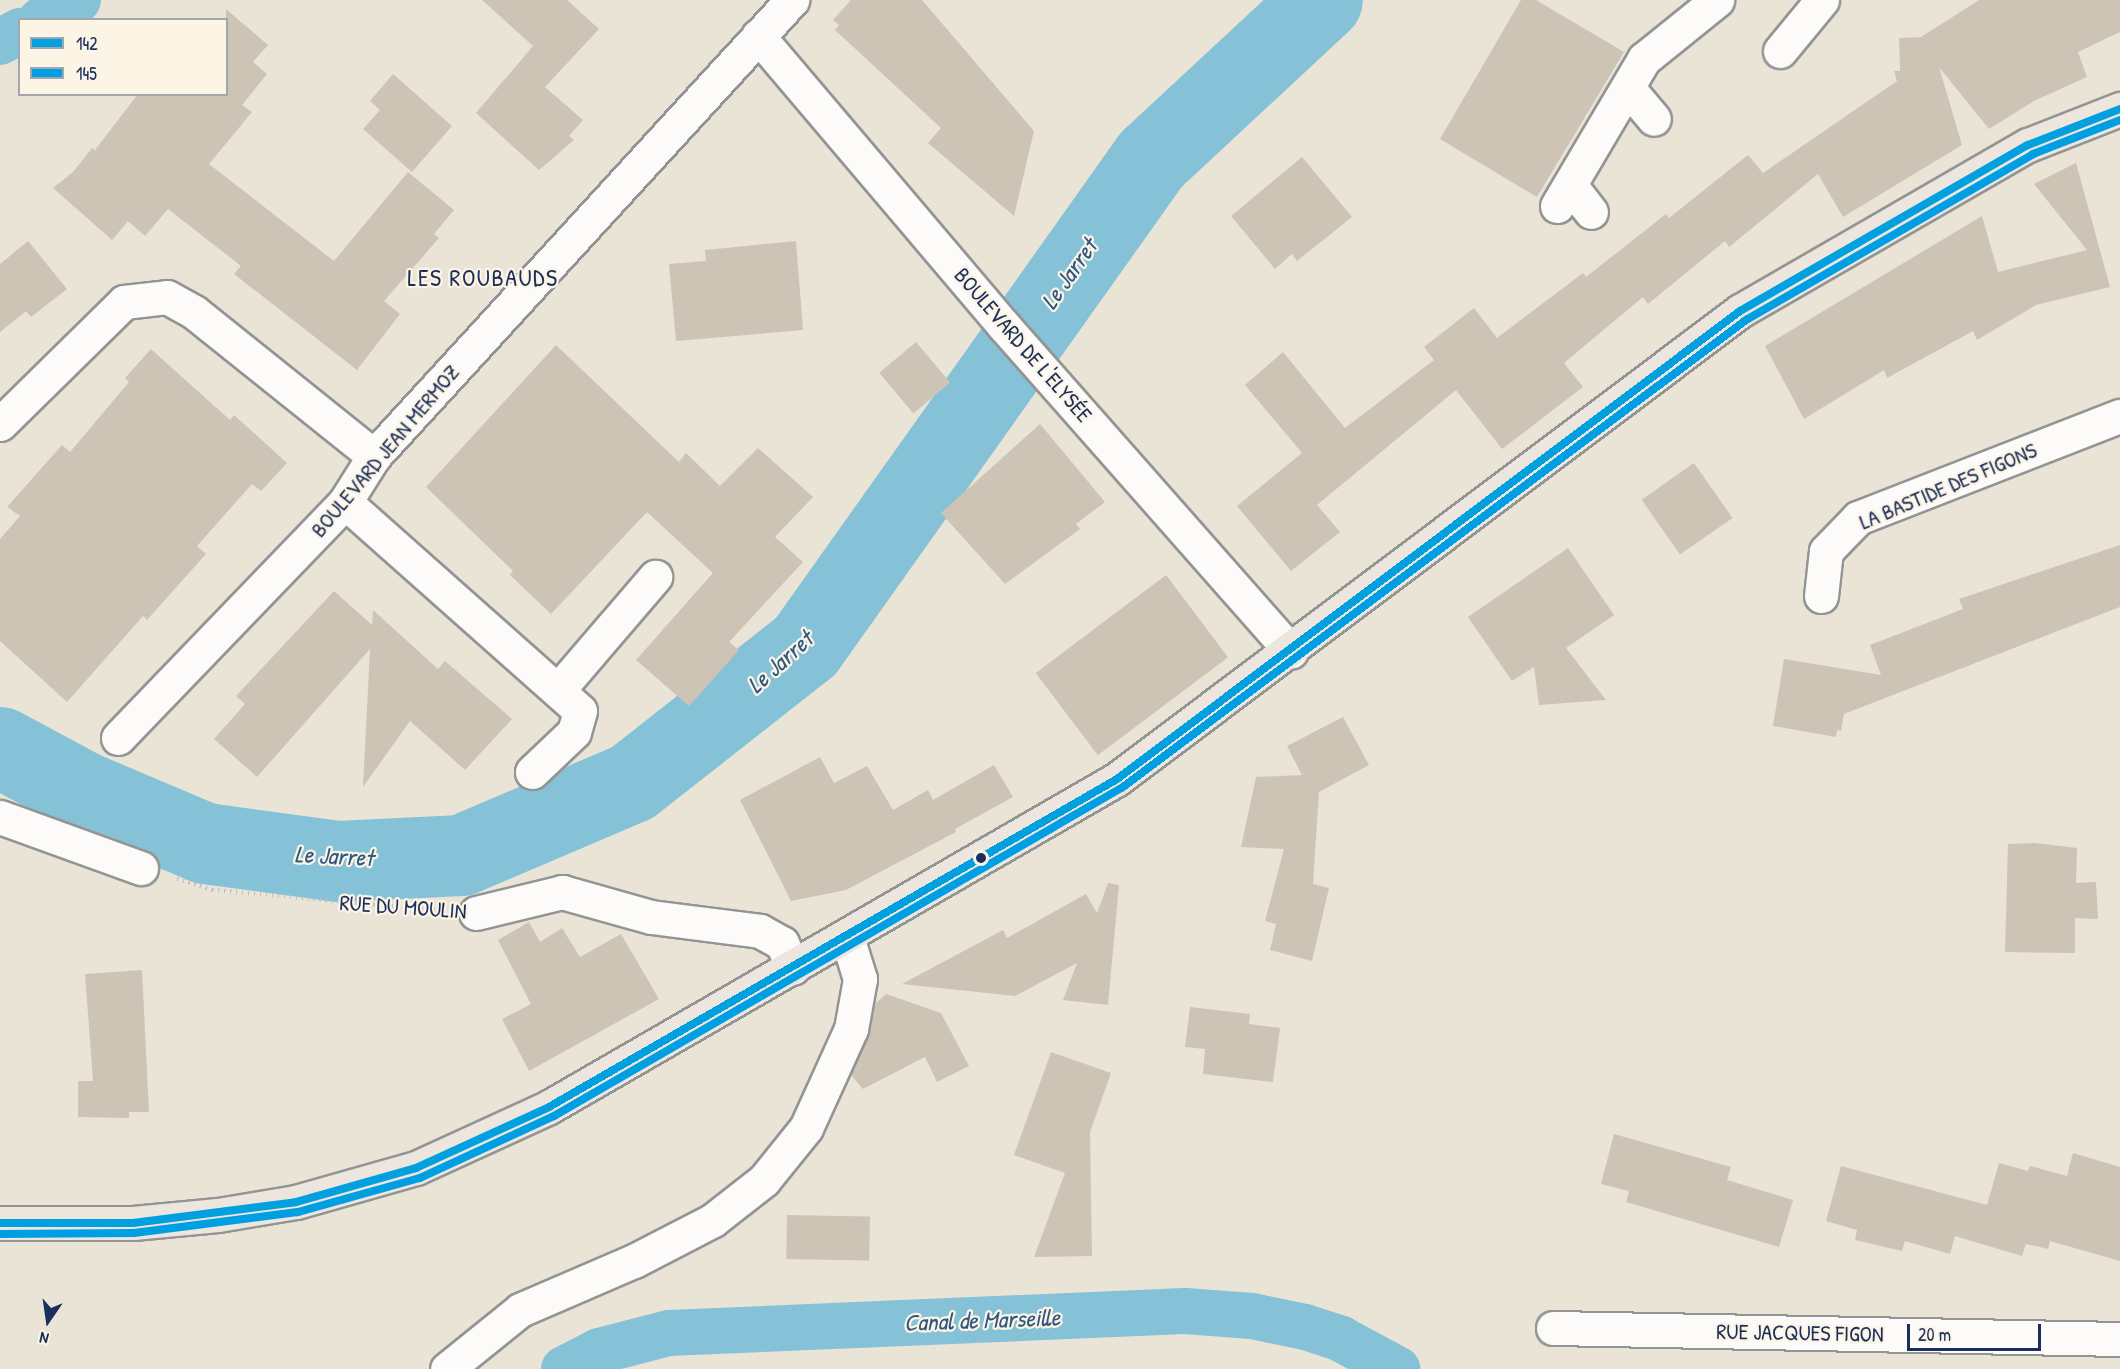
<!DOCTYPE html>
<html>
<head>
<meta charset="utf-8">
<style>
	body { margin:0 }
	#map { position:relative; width:2120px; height:1369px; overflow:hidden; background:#eae4d6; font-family:"Patrick Hand",sans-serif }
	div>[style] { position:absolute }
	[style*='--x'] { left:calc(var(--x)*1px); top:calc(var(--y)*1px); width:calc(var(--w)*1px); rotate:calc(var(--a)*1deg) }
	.canal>* { height:46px; margin:-23px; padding:0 23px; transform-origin:23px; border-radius:23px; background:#85c2d7 }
	.river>* { height:81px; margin:-40.5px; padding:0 40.5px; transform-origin:40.5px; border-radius:40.5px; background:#85c2d7 }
	.building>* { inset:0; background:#cdc4b6; transform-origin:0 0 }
	.path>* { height:4px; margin-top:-2px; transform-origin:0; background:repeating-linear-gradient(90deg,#c0c0c2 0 1.5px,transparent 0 6px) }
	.roads { filter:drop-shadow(2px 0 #939494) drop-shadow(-2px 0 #939494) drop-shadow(0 2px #939494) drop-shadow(0 -2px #939494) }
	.minor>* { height:33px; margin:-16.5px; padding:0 16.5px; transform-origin:16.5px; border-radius:16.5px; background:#fcfbf9 }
	.major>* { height:33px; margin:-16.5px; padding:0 16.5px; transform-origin:16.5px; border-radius:16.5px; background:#ede6de }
	.bus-1>* { height:8px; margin:-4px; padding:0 4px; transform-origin:4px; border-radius:4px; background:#03a0e0 }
	.bus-2>* { height:8px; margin:-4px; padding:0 4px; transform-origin:4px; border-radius:4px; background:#009fe3 }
	.dots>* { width:16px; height:16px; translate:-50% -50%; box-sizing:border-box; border:3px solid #fcf5e5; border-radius:50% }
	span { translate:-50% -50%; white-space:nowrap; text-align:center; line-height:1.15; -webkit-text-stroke:4.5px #fcf5e5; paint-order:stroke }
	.street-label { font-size:22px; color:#1b2f5e }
	.water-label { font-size:24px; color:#2e5782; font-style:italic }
	.neighbourhood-label { font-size:24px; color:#1b2f5e; letter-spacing:1.5px }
	.legend { position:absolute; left:18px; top:18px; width:210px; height:78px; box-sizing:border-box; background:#fcf5e5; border:2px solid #a2a6af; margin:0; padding:8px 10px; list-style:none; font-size:18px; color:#1b2f5e }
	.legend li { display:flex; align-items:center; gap:12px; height:30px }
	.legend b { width:30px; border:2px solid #a2a6af }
	.north { position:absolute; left:18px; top:1291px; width:60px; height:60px; -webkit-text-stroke:4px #fcf5e5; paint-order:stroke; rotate:193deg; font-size:16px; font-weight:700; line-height:24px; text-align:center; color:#1b2f5e }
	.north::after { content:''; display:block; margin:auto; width:21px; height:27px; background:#1b2f5e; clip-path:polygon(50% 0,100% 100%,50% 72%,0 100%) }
	.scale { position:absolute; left:1907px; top:1324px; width:134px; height:27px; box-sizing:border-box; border:3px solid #1b2f5e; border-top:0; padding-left:8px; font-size:18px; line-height:21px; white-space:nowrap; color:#1b2f5e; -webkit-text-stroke:4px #fcf5e5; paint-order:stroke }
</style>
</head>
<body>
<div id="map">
	<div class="canal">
		<div style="--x:41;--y:20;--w:42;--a:-28.4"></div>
		<div style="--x:0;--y:42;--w:23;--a:-29"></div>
		<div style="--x:564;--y:1369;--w:39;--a:-27"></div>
		<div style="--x:599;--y:1351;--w:72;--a:-14.4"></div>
		<div style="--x:669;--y:1333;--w:516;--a:-2.44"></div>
		<div style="--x:1185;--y:1311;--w:67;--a:4.3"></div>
		<div style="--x:1252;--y:1316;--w:54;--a:11.7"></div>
		<div style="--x:1305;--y:1327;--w:38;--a:18"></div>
		<div style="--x:1341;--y:1339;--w:64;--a:28.2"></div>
	</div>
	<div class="river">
		<div style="--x:0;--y:747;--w:95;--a:28.2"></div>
		<div style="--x:84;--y:792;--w:131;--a:22.9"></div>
		<div style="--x:205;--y:843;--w:135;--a:7.7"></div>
		<div style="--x:339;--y:861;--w:122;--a:-2.8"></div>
		<div style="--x:461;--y:855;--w:186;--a:-23.1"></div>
		<div style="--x:632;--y:782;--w:220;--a:-38.2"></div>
		<div style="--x:805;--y:646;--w:597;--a:-54.61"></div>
		<div style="--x:1151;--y:159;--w:233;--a:-42.9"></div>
	</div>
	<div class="building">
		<div style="clip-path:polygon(482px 0,567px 0,599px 29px,545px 87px,583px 120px,569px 136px,574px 140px,539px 170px,476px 113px,533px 46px)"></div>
		<div style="clip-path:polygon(851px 0,922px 0,1034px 131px,1014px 216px,928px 143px,941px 128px,835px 30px,839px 25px,833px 20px)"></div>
		<div style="clip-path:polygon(1521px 0,1536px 0,1624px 52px,1537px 197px,1440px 139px)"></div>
		<div style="clip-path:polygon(1979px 0,2120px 0,2120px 32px,2078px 52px,2087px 77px,2034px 101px,1989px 129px,1939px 67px,1962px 145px,1843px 217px,1818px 174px,1729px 247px,1725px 241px,1648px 304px,1643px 297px,1564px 363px,1583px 387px,1502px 449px,1456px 390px,1317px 505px,1340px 532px,1291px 571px,1237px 506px,1302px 453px,1245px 385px,1283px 352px,1345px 428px,1434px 360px,1424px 347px,1474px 308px,1497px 338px,1583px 273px,1586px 277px,1666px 214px,1669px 218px,1748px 155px,1763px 173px,1897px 81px,1894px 71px,1900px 71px,1899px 38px,1921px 37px)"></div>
		<div style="clip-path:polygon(226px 9px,268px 45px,253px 62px,267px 74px,242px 105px,252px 112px,209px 164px,334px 261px,408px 172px,454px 210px,434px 234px,439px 238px,384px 301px,400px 314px,357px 370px,234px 274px,241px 266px,168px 209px,145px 236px,128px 221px,112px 240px,53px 188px,73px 172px,92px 148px,95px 150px,138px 94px,226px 94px)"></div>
		<div style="clip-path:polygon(393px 74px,452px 126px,412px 172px,363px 129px,380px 110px,370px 101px)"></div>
		<div style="clip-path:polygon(1302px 157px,1352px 217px,1297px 261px,1292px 254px,1275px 269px,1231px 216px)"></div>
		<div style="clip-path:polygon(2076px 163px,2110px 287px,2036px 305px,1977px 340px,1973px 331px,1887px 378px,1884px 370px,1804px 419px,1765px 346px,1982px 216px,1998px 272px,2087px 250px,2034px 184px)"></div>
		<div style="clip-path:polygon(28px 241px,67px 289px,31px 317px,26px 311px,0 332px,0 264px)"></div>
		<div style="clip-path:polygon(796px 241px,803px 330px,676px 341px,669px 264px,706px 261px,705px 250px)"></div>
		<div style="left:916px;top:342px;width:53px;height:48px;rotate:50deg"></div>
		<div style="clip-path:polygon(556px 345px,679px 462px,686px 453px,720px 486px,758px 448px,813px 497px,775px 537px,803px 562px,729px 642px,739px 650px,689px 706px,636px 660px,713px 573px,647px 512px,551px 614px,510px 575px,513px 571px,426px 487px)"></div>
		<div style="clip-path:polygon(151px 349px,230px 420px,234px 415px,287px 463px,261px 491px,252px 484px,197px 546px,206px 554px,147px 620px,143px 616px,67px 702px,0 641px,0 539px,20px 516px,7px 507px,62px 445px,70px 452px,129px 382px,125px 378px)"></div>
		<div style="clip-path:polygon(1040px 424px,1105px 502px,1076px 524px,1080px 529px,1005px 584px,941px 513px)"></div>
		<div style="left:1694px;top:463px;width:67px;height:64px;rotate:55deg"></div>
		<div style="clip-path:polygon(2120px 545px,2120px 607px,1844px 714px,1841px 731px,1837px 730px,1836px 737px,1773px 726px,1784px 659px,1881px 675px,1870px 645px,1963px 609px,1959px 599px)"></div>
		<div style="clip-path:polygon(1568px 548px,1614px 615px,1566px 648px,1606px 700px,1539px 705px,1534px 667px,1512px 681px,1468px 617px)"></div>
		<div style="left:1166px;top:575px;width:103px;height:163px;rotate:53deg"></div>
		<div style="clip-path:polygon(334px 591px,372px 625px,373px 610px,438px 669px,445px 661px,512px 719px,465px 770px,410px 721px,363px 787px,370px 649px,257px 777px,214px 739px,245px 704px,236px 696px)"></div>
		<div style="clip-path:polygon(1343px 717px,1369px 765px,1319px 792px,1313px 884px,1329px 888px,1312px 961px,1270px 950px,1276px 924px,1265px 921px,1284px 849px,1241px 847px,1256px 777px,1302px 775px,1287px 746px)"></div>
		<div style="clip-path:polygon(820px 757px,834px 783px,867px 766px,893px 810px,928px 790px,933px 800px,994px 765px,1013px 797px,955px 829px,956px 832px,846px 890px,791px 901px,740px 800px)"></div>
		<div style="clip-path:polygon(2035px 843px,2077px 848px,2076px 883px,2096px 882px,2098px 919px,2075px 918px,2075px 953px,2005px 952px,2008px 844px)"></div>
		<div style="clip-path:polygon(1108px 883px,1119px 885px,1108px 1005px,1063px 1000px,1077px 963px,1015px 996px,902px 984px,1003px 930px,1007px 938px,1086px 894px,1097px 913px)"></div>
		<div style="clip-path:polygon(529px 922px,540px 942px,562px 928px,580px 957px,621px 934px,659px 999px,529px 1071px,502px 1019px,531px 1004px,498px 940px)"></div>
		<div style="clip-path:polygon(142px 970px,149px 1112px,129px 1112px,129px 1118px,78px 1117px,78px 1081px,93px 1081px,85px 974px)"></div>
		<div style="clip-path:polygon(886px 994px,941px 1013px,969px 1066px,937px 1082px,925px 1057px,863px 1089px,851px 1075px,868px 1036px,874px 1005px)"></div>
		<div style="clip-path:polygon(1190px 1007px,1250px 1014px,1249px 1024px,1280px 1028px,1273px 1082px,1203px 1074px,1205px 1049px,1185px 1047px)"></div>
		<div style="clip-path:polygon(1051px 1052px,1111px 1073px,1090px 1132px,1092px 1256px,1034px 1257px,1065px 1173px,1014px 1155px)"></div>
		<div style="clip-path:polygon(1614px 1134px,1731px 1167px,1727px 1180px,1793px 1200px,1779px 1247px,1626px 1202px,1629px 1191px,1601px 1184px)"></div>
		<div style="clip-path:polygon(2073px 1153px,2120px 1167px,2120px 1261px,2050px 1241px,2048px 1249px,2026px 1244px,2022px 1256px,1955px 1236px,1950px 1254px,1905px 1241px,1902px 1251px,1855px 1240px,1857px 1230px,1826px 1221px,1841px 1166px,1987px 1205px,1999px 1163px,2028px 1171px,2030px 1166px,2067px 1176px)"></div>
		<div style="left:787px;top:1215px;width:83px;height:44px;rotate:1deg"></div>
	</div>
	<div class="path">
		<div style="--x:177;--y:879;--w:37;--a:17"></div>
		<div style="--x:212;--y:890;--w:226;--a:5.1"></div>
	</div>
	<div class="roads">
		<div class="minor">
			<div style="--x:758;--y:36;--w:380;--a:49.7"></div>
			<div style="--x:1004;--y:326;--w:434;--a:48.6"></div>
			<div style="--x:1780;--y:51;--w:66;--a:-50.5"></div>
			<div style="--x:1628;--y:88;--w:40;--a:50"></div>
			<div style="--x:1570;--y:185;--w:34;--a:52"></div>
			<div style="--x:1557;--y:206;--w:171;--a:-59.4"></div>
			<div style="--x:1644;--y:59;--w:94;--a:-38.9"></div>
			<div style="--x:0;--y:424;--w:174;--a:-44.5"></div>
			<div style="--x:124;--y:302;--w:43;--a:-6.6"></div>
			<div style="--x:167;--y:297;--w:31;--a:29"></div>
			<div style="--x:194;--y:312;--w:231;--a:38.7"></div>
			<div style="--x:345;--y:502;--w:314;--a:41.6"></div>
			<div style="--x:580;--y:711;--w:22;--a:106"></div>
			<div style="--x:574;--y:732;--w:58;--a:136.4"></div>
			<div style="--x:1821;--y:596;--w:45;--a:-83.7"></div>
			<div style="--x:1826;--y:551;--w:46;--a:-45.9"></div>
			<div style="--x:1858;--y:518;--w:281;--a:-21.3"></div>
			<div style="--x:559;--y:689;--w:148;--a:-49.4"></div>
			<div style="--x:118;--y:738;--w:327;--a:-46.1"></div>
			<div style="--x:345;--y:502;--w:54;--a:-57.8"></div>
			<div style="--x:374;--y:456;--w:619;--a:-47.49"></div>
			<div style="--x:0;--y:817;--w:150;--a:19.9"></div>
			<div style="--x:476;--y:913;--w:89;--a:-13.7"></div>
			<div style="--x:562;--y:892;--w:92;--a:15.7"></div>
			<div style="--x:651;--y:917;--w:110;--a:7.3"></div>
			<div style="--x:760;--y:931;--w:25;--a:29"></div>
			<div style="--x:782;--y:943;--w:27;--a:66"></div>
			<div style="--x:1553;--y:1328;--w:567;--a:1.11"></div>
			<div style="--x:447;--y:1369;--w:94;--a:-38.9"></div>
			<div style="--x:520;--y:1310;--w:124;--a:-23.3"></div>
			<div style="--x:634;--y:1261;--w:89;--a:-27.4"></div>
			<div style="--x:713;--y:1220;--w:65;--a:-38.1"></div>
			<div style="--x:764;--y:1180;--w:67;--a:-51.1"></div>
			<div style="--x:806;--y:1128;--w:109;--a:-65.6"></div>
			<div style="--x:851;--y:1029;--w:51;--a:-79.8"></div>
			<div style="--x:860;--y:979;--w:44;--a:-107.2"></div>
		</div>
		<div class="major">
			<div style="--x:0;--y:1223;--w:133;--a:0"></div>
			<div style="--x:133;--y:1223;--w:85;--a:-5.4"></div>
			<div style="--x:218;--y:1215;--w:79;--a:-9.5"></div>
			<div style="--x:296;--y:1202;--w:125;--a:-15.8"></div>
			<div style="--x:416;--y:1168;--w:146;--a:-24.6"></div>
			<div style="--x:549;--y:1107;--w:656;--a:-30"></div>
			<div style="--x:1117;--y:779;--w:779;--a:-36.91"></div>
			<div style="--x:1740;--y:311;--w:332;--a:-30"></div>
			<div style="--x:2028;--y:145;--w:99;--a:-21.4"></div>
		</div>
	</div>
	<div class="bus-1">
		<div style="--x:0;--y:1223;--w:133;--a:0"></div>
		<div style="--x:133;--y:1223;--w:164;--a:-7.3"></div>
		<div style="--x:296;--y:1202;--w:125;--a:-15.8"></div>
		<div style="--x:416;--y:1168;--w:146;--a:-24.6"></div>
		<div style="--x:549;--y:1107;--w:656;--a:-30"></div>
		<div style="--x:1117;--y:779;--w:779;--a:-36.91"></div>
		<div style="--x:1740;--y:311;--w:332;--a:-30"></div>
		<div style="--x:2028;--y:145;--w:99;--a:-21.4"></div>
	</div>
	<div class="bus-2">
		<div style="--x:0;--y:1234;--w:134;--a:-0.4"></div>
		<div style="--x:134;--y:1233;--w:165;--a:-7.3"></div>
		<div style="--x:298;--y:1212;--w:127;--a:-15.6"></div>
		<div style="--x:420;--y:1178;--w:148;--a:-24.8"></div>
		<div style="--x:554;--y:1116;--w:657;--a:-30.04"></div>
		<div style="--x:1123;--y:787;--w:779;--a:-36.86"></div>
		<div style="--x:1746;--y:320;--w:332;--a:-30"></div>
		<div style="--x:2033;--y:154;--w:93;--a:-21.3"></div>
	</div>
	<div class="dots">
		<div style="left:981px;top:858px;background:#1b2f5e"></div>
	</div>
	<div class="street-label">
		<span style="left:1023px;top:345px;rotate:49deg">BOULEVARD DE L'ELYSÉE</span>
		<span style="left:385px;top:451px;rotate:-50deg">BOULEVARD JEAN MERMOZ</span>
		<span style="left:1948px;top:486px;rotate:-23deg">LA BASTIDE DES FIGONS</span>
		<span style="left:403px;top:907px;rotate:4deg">RUE DU MOULIN</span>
		<span style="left:1800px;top:1333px;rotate:1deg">RUE JACQUES FIGON</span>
	</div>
	<div class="water-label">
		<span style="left:1069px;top:274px;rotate:-55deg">Le Jarret</span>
		<span style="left:780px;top:662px;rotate:-42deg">Le Jarret</span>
		<span style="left:334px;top:856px;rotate:3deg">Le Jarret</span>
		<span style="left:982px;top:1320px;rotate:-2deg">Canal de Marseille</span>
	</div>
	<div class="neighbourhood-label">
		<span style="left:483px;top:278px">LES ROUBAUDS</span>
	</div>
	<ul class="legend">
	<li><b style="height:8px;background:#03a0e0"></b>142</li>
	<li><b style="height:8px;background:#009fe3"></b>145</li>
	</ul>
	<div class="north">N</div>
	<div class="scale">20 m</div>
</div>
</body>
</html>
